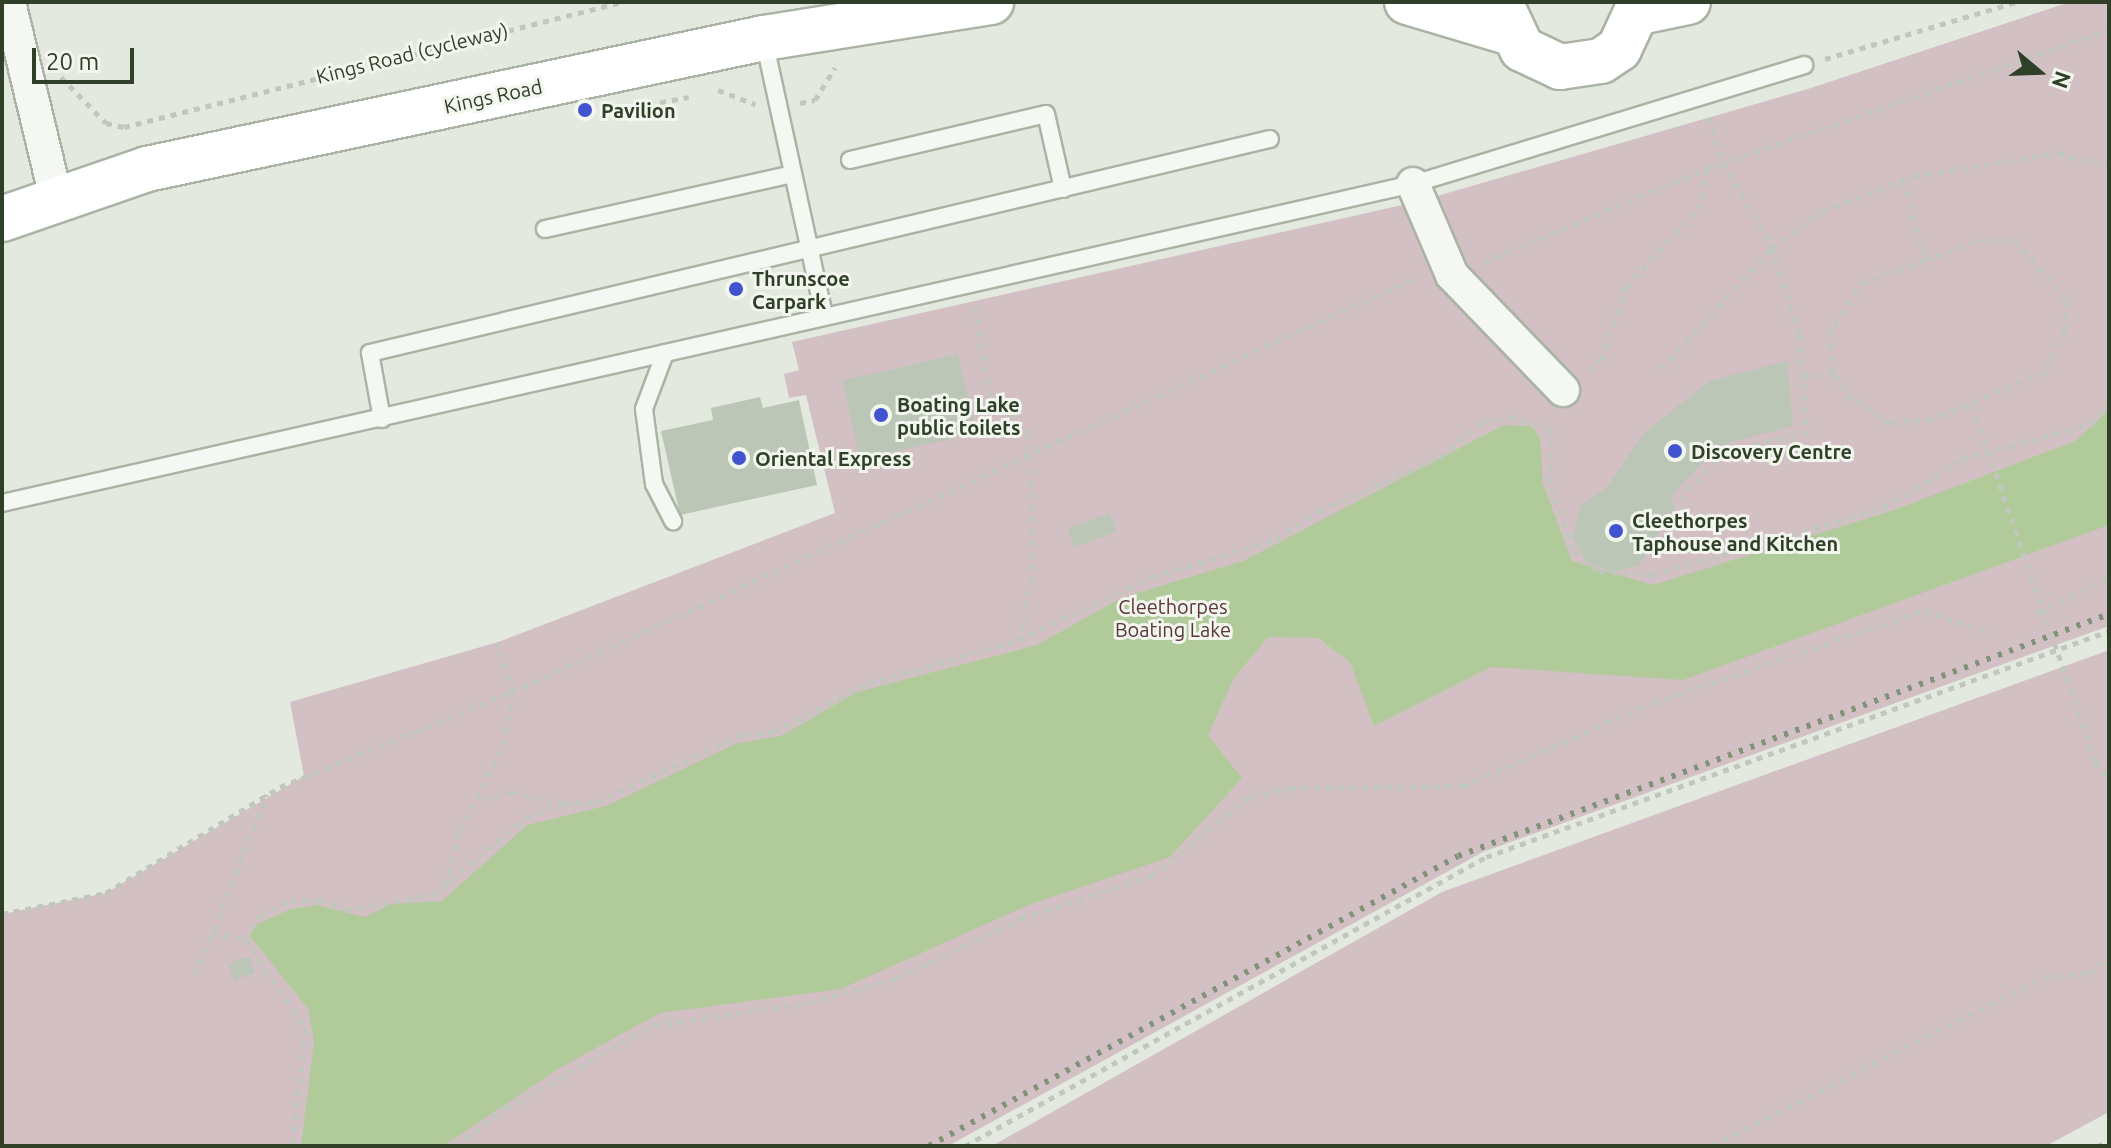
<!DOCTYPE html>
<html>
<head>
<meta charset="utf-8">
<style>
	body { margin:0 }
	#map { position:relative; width:2111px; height:1148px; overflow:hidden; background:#e3e9df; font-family:Ubuntu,sans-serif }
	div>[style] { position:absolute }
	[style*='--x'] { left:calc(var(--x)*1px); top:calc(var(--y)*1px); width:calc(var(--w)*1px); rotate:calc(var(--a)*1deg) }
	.green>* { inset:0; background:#d3c0c5 }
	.water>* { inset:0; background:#b0ca9a }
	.building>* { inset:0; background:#bcc6b7; transform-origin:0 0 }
	.path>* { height:5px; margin-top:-2.5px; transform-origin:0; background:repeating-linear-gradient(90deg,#c1c7bd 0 6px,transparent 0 12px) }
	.roads { filter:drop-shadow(2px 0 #aab3a4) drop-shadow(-2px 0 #aab3a4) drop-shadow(0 2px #aab3a4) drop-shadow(0 -2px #aab3a4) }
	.lane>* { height:16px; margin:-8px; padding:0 8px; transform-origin:8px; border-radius:8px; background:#f4f7f2 }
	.street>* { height:32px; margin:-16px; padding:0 16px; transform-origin:16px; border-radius:16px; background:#f4f7f2 }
	.secondary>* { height:44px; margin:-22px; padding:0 22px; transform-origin:22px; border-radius:22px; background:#fff }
	.rail>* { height:6px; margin-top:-3px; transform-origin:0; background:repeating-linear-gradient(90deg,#829379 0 4px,transparent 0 12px) }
	.dots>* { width:22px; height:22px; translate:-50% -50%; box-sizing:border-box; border:4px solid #f2f6ef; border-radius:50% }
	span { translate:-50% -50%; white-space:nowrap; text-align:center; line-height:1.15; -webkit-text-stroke:6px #f2f6ef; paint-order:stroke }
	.street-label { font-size:20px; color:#304028 }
	.poi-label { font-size:20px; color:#304028; font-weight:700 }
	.left { translate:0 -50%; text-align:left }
	.park-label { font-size:20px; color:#5c353b }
	.frame { position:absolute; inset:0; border:4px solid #304028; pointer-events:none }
	.north { position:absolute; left:1999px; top:32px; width:80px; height:80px; -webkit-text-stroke:6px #f2f6ef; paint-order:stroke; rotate:109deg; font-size:22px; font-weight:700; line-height:32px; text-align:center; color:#304028 }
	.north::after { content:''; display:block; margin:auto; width:28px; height:36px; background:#304028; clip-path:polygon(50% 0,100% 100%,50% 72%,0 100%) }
	.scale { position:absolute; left:32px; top:48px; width:102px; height:36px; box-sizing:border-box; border:4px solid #304028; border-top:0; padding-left:10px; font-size:24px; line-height:28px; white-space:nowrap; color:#304028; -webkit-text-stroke:6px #f2f6ef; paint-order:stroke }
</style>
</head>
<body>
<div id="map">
	<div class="green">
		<div style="clip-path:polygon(2070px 2px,2109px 2px,2109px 626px,1483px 852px,948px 1146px,2px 1146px,2px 914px,106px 893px,304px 776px,290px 702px,498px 642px,835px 513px,806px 395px,789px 398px,784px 374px,799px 370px,792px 342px,1420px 201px,1811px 88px)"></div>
		<div style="clip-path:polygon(2109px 650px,2109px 1112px,2046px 1146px,992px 1146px,1442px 892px)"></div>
	</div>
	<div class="water">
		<div style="clip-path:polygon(2109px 410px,2109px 525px,1683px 680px,1491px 667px,1374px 726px,1350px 662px,1318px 638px,1268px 637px,1234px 678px,1208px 735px,1242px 778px,1170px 857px,1031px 904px,841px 989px,660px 1013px,558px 1069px,443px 1146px,301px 1146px,314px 1042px,308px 1009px,250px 936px,255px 925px,291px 909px,317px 905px,364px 917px,391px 904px,442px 901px,527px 825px,606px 806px,735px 744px,783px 735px,857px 692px,1037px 645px,1121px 598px,1243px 561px,1504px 425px,1531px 426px,1540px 437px,1543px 484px,1572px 561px,1653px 585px,1894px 510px,2075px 441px)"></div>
	</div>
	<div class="building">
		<div style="left:958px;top:354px;width:81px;height:119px;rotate:77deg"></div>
		<div style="clip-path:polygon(1787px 361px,1793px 426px,1731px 442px,1705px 460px,1670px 498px,1675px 507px,1639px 566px,1612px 572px,1586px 561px,1573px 537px,1580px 505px,1607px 487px,1643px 434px,1709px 381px)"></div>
		<div style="clip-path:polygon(760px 397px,763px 408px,799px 400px,817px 485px,680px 515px,661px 431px,713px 420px,711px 408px)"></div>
		<div style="left:1110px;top:513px;width:20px;height:45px;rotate:70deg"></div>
		<div style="left:249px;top:956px;width:18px;height:22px;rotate:71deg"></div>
	</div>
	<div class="path">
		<div style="--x:1825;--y:59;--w:199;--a:-16.6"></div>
		<div style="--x:61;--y:77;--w:64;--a:45.6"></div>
		<div style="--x:106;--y:123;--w:18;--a:13"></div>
		<div style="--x:124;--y:127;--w:513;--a:-14.09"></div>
		<div style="--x:718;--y:90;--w:40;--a:21"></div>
		<div style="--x:800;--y:103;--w:15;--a:-11"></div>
		<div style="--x:815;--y:100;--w:38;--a:-58"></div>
		<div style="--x:601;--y:113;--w:89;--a:-10.3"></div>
		<div style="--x:1709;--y:117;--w:47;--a:72.7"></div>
		<div style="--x:1723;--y:162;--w:99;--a:60.3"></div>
		<div style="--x:1772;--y:248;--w:62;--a:-36.5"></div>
		<div style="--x:1822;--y:211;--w:98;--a:-20.8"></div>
		<div style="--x:1914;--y:176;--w:147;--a:-9"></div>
		<div style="--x:2059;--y:153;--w:52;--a:14.6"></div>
		<div style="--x:1903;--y:180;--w:83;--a:74.6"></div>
		<div style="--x:1925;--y:260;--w:59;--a:-20"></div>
		<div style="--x:1980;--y:240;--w:35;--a:0"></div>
		<div style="--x:2015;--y:240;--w:81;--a:49"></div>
		<div style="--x:2068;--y:301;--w:30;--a:96"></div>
		<div style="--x:2065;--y:331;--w:46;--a:116"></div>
		<div style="--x:2045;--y:372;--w:122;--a:157.4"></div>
		<div style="--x:1932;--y:419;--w:42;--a:174.6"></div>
		<div style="--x:1890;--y:423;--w:45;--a:-147.7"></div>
		<div style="--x:1852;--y:399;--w:32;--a:-126"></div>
		<div style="--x:1833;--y:373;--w:38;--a:-97"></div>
		<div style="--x:1828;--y:335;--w:62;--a:-56.8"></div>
		<div style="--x:1862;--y:283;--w:67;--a:-20.1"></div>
		<div style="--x:1484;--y:262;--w:243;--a:-22.8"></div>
		<div style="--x:1708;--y:168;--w:424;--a:-19"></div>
		<div style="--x:975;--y:307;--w:92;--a:80.6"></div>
		<div style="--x:990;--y:398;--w:52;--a:41.1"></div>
		<div style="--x:1029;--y:432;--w:146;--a:88.8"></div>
		<div style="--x:1032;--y:578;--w:63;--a:101.8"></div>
		<div style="--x:1661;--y:369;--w:164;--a:-47.5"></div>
		<div style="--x:1772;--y:248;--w:91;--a:72.8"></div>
		<div style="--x:1799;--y:335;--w:97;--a:85.3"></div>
		<div style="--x:1807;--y:432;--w:84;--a:166.3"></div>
		<div style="--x:1725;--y:452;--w:64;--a:135"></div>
		<div style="--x:1588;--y:370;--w:16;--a:-38"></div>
		<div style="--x:1601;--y:360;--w:77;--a:-71.1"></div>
		<div style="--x:1626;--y:287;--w:106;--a:-47.3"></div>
		<div style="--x:1698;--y:209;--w:41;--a:-76"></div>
		<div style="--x:1803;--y:377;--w:30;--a:-8"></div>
		<div style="--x:1972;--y:405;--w:377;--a:70.9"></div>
		<div style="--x:2095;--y:761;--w:24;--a:54"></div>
		<div style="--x:2038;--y:612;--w:79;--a:-26.2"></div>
		<div style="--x:482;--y:799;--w:31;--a:-13"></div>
		<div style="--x:512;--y:792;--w:51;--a:12.4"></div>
		<div style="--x:447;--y:885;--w:57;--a:-76.7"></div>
		<div style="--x:460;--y:830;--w:96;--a:-62.6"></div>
		<div style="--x:504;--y:745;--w:54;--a:-81.4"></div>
		<div style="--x:512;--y:692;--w:52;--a:-105.6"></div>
		<div style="--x:2;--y:914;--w:106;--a:-11.4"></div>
		<div style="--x:106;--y:893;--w:204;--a:-31.3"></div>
		<div style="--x:280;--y:787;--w:251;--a:-22.3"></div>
		<div style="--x:512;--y:692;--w:996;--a:-24.63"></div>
		<div style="--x:212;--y:933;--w:34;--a:10"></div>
		<div style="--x:245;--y:939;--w:27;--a:-57"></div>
		<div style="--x:260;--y:916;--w:34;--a:-27"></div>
		<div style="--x:290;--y:901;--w:30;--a:-2"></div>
		<div style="--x:320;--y:900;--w:29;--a:20"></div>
		<div style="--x:347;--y:910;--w:86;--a:-10"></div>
		<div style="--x:432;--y:895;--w:120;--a:-39.3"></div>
		<div style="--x:525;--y:819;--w:41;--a:-22.8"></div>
		<div style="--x:563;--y:803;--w:33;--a:-2"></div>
		<div style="--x:596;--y:802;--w:163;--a:-24.7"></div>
		<div style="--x:744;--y:734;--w:31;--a:-4"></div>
		<div style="--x:775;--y:732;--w:106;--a:-27.5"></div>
		<div style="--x:869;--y:683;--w:156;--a:-16"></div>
		<div style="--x:1019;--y:640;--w:147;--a:-25.3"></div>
		<div style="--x:1152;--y:577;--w:130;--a:-17"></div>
		<div style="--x:1276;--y:539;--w:51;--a:-33.1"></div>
		<div style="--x:1319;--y:511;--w:133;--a:-24.1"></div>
		<div style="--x:1440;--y:457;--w:56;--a:-39.9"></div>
		<div style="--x:1483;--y:421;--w:27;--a:-8"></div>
		<div style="--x:1510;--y:417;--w:42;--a:16.7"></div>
		<div style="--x:1550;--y:429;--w:58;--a:89"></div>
		<div style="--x:1551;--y:487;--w:68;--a:70.2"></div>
		<div style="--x:1574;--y:551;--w:32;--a:39"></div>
		<div style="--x:1599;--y:571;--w:53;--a:4.3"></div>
		<div style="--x:1652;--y:575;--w:241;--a:-16.2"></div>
		<div style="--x:1883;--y:508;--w:93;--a:-31.8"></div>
		<div style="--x:1962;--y:459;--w:135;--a:-15.1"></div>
		<div style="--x:2092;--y:424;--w:30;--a:-56"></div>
		<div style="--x:245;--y:939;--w:110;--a:56.2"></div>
		<div style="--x:306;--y:1030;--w:117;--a:96.9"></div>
		<div style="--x:196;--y:975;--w:194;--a:-68.6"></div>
		<div style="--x:455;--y:1146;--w:64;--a:-36.7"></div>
		<div style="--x:506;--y:1108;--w:170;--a:-29.3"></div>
		<div style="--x:654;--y:1025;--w:157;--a:-8.1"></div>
		<div style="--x:809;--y:1003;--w:92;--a:-15.7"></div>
		<div style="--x:898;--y:978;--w:137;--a:-26"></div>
		<div style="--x:1021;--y:918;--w:137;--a:-17.9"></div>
		<div style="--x:1151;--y:876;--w:128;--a:-38.7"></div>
		<div style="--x:1251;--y:796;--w:40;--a:-12"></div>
		<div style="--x:1290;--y:788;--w:173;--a:-0.7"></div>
		<div style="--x:1463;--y:786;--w:207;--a:-23.6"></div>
		<div style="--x:1653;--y:703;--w:285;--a:-18.8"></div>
		<div style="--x:1923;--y:611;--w:68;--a:17.9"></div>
		<div style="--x:965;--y:1146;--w:596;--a:-29.02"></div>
		<div style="--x:1486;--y:857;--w:663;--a:-19.94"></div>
		<div style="--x:1712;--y:1146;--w:373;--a:-27"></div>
		<div style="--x:2044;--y:977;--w:45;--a:-5.1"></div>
		<div style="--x:2089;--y:973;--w:25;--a:-37"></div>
		<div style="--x:2097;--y:1146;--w:13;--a:-23"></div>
	</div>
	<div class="roads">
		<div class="lane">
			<div style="--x:764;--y:40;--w:281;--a:77.7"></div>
			<div style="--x:850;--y:160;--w:201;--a:-13.2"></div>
			<div style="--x:1046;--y:114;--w:77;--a:77.2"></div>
			<div style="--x:545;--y:229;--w:254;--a:-12.5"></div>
			<div style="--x:665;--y:353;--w:60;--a:110.6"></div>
			<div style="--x:644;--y:409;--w:76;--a:82.4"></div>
			<div style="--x:654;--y:484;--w:42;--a:62.8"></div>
			<div style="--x:382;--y:419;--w:67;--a:-100.3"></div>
			<div style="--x:370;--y:353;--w:925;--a:-13.38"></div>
			<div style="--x:2;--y:503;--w:1447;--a:-12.74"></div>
			<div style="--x:1413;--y:184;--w:409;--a:-16.9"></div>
		</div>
		<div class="street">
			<div style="--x:9;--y:2;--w:202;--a:76.5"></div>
			<div style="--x:1413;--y:184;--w:99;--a:66.8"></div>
			<div style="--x:1452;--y:275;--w:160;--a:46"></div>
		</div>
		<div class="secondary">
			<div style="--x:1407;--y:2;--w:105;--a:16.5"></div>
			<div style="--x:1500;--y:2;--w:52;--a:64.9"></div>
			<div style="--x:1522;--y:49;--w:42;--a:25.3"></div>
			<div style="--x:1560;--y:67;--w:41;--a:-8.3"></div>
			<div style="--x:1601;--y:61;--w:22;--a:-34"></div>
			<div style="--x:1619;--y:49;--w:52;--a:-64.9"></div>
			<div style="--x:1640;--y:12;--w:49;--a:-11.8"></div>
			<div style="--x:2;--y:219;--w:153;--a:-19"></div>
			<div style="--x:147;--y:169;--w:631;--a:-11.99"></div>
			<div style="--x:764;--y:38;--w:230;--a:-9"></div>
		</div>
	</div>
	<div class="rail">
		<div style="--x:929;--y:1146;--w:603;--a:-28.73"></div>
		<div style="--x:1458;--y:856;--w:695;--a:-20.39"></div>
	</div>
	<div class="dots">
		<div style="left:585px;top:110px;background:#4253d0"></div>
		<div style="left:736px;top:289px;background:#4253d0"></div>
		<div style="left:881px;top:415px;background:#4253d0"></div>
		<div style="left:1675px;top:451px;background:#4253d0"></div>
		<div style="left:739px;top:458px;background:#4253d0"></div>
		<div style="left:1616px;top:531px;background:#4253d0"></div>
	</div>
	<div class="street-label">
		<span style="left:412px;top:53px;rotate:-14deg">Kings Road (cycleway)</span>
		<span style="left:493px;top:96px;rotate:-12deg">Kings Road</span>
	</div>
	<div class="poi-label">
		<span class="left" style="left:601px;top:110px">Pavilion</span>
		<span class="left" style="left:752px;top:290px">Thrunscoe<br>Carpark</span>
		<span class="left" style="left:897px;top:416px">Boating Lake<br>public toilets</span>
		<span class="left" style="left:1691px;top:451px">Discovery Centre</span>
		<span class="left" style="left:755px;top:458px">Oriental Express</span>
		<span class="left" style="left:1632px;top:532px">Cleethorpes<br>Taphouse and Kitchen</span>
	</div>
	<div class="park-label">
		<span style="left:1173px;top:618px">Cleethorpes<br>Boating Lake</span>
	</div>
	<div class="frame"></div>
	<div class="north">N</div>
	<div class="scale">20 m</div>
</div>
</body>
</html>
